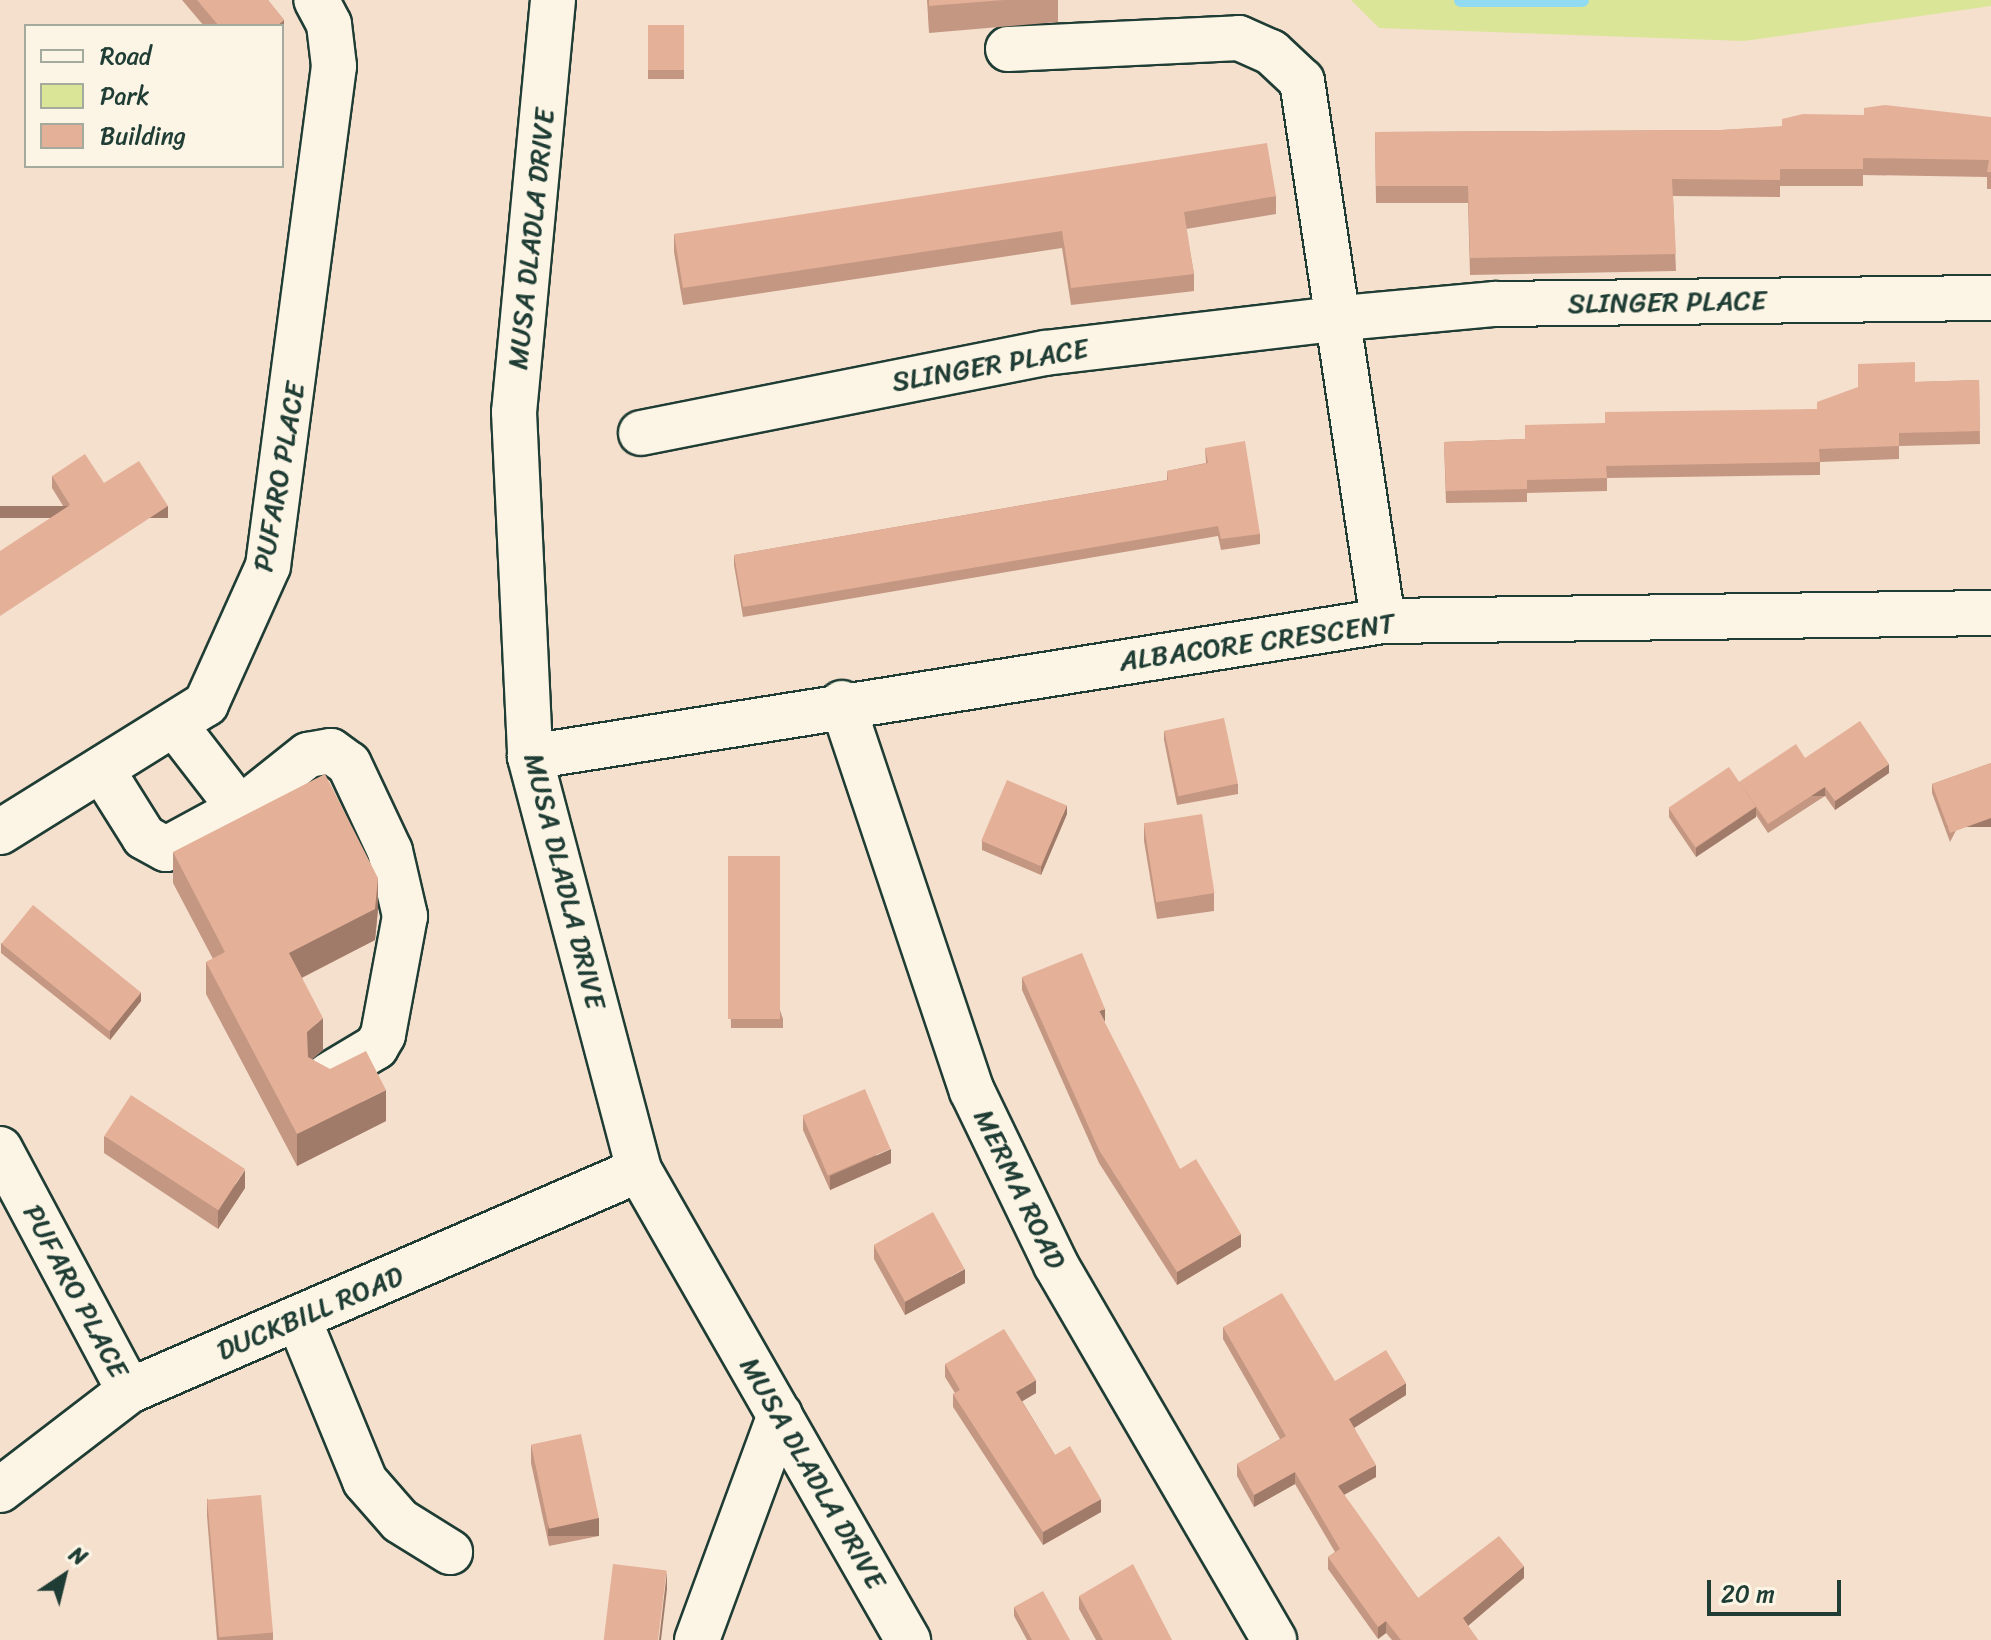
<!DOCTYPE html>
<html>
<head>
<meta charset="utf-8">
<style>
	body { margin:0 }
	#map { position:relative; width:1991px; height:1640px; overflow:hidden; background:#f5e0ce; font-family:Sriracha,sans-serif }
	div>[style] { position:absolute }
	[style*='--x'] { left:calc(var(--x)*1px); top:calc(var(--y)*1px); width:calc(var(--w)*1px); rotate:calc(var(--a)*1deg) }
	.green>* { inset:0; background:#dae598 }
	.stream>* { height:14px; margin:-7px; padding:0 7px; transform-origin:7px; border-radius:7px; background:#90dbf1 }
	.roads { filter:drop-shadow(2px 0 #1f3d34) drop-shadow(-2px 0 #1f3d34) drop-shadow(0 2px #1f3d34) drop-shadow(0 -2px #1f3d34) }
	.minor>* { height:44px; margin:-22px; padding:0 22px; transform-origin:22px; border-radius:22px; background:#fcf5e5 }
	.wall>* { inset:0; background:#c49783; transform-origin:0 0 }
	.shaded-wall>* { inset:0; background:#a07b6a; transform-origin:0 0 }
	.building>* { inset:0; background:#e4b098; transform-origin:0 0 }
	span { translate:-50% -50%; white-space:nowrap; text-align:center; line-height:1.15; -webkit-text-stroke:6px #fcf5e5; paint-order:stroke }
	.street-label { font-size:28px; color:#1f3d34 }
	.legend { position:absolute; left:24px; top:24px; width:260px; height:144px; box-sizing:border-box; background:#fcf5e5; border:2px solid #a4ab9e; margin:0; padding:10px 14px; list-style:none; font-size:24px; color:#1f3d34 }
	.legend li { display:flex; align-items:center; gap:16px; height:40px }
	.legend b { width:40px; border:2px solid #a4ab9e }
	.north { position:absolute; left:24px; top:1536px; width:80px; height:80px; -webkit-text-stroke:6px #fcf5e5; paint-order:stroke; rotate:35deg; font-size:22px; font-weight:700; line-height:32px; text-align:center; color:#1f3d34 }
	.north::after { content:''; display:block; margin:auto; width:28px; height:36px; background:#1f3d34; clip-path:polygon(50% 0,100% 100%,50% 72%,0 100%) }
	.scale { position:absolute; left:1707px; top:1580px; width:134px; height:36px; box-sizing:border-box; border:4px solid #1f3d34; border-top:0; padding-left:10px; font-size:24px; line-height:28px; white-space:nowrap; color:#1f3d34; -webkit-text-stroke:6px #fcf5e5; paint-order:stroke }
</style>
</head>
<body>
<div id="map">
	<div class="green">
		<div style="clip-path:polygon(1351px 0,1991px 0,1991px 6px,1744px 41px,1379px 28px)"></div>
	</div>
	<div class="stream">
		<div style="--x:1461;--y:0;--w:121;--a:0"></div>
	</div>
	<div class="roads">
		<div class="minor">
			<div style="--x:553;--y:0;--w:414;--a:95.4"></div>
			<div style="--x:514;--y:412;--w:345;--a:87.3"></div>
			<div style="--x:530;--y:757;--w:427;--a:75.2"></div>
			<div style="--x:639;--y:1170;--w:542;--a:60.22"></div>
			<div style="--x:1008;--y:49;--w:231;--a:-2.7"></div>
			<div style="--x:1239;--y:38;--w:35;--a:24"></div>
			<div style="--x:1271;--y:52;--w:42;--a:43.1"></div>
			<div style="--x:1302;--y:81;--w:546;--a:81.47"></div>
			<div style="--x:641;--y:433;--w:412;--a:-11.2"></div>
			<div style="--x:1045;--y:353;--w:300;--a:-6.7"></div>
			<div style="--x:1343;--y:318;--w:153;--a:-5.3"></div>
			<div style="--x:1495;--y:304;--w:496;--a:-0.7"></div>
			<div style="--x:842;--y:703;--w:409;--a:71.5"></div>
			<div style="--x:972;--y:1091;--w:193;--a:64.2"></div>
			<div style="--x:1056;--y:1265;--w:434;--a:59.8"></div>
			<div style="--x:175;--y:725;--w:106;--a:52.3"></div>
			<div style="--x:530;--y:757;--w:864;--a:-9.06"></div>
			<div style="--x:1383;--y:621;--w:608;--a:-0.75"></div>
			<div style="--x:102;--y:770;--w:79;--a:57.9"></div>
			<div style="--x:144;--y:837;--w:25;--a:29"></div>
			<div style="--x:166;--y:849;--w:84;--a:-28.4"></div>
			<div style="--x:240;--y:809;--w:87;--a:-38.5"></div>
			<div style="--x:308;--y:755;--w:23;--a:-10"></div>
			<div style="--x:331;--y:751;--w:22;--a:36"></div>
			<div style="--x:349;--y:764;--w:96;--a:64.8"></div>
			<div style="--x:390;--y:851;--w:67;--a:77"></div>
			<div style="--x:405;--y:916;--w:121;--a:100.5"></div>
			<div style="--x:383;--y:1035;--w:14;--a:120"></div>
			<div style="--x:376;--y:1047;--w:55;--a:149.2"></div>
			<div style="--x:0;--y:832;--w:243;--a:-31.9"></div>
			<div style="--x:206;--y:704;--w:151;--a:-65.8"></div>
			<div style="--x:268;--y:566;--w:504;--a:-82.48"></div>
			<div style="--x:334;--y:66;--w:42;--a:-96.8"></div>
			<div style="--x:329;--y:24;--w:27;--a:-118"></div>
			<div style="--x:0;--y:1149;--w:274;--a:61.9"></div>
			<div style="--x:299;--y:1320;--w:174;--a:67.7"></div>
			<div style="--x:365;--y:1481;--w:53;--a:48.8"></div>
			<div style="--x:400;--y:1521;--w:59;--a:31.8"></div>
			<div style="--x:0;--y:1490;--w:163;--a:-37.5"></div>
			<div style="--x:129;--y:1391;--w:556;--a:-23.43"></div>
			<div style="--x:697;--y:1640;--w:240;--a:-69.8"></div>
		</div>
	</div>
	<div class="wall">
		<div style="clip-path:polygon(182px 0,268px 0,284px 20px,284px 38px,282px 40px,282px 26px,204px 26px)"></div>
		<div style="clip-path:polygon(927px 0,1058px 0,1058px 22px,929px 33px)"></div>
		<div style="left:648px;top:25px;width:36px;height:54px"></div>
		<div style="clip-path:polygon(1991px 117px,1991px 189px,1987px 189px,1987px 177px,1863px 175px,1863px 186px,1780px 186px,1780px 197px,1673px 196px,1676px 271px,1470px 275px,1468px 203px,1376px 203px,1375px 132px,1721px 130px)"></div>
		<div style="clip-path:polygon(1276px 196px,1276px 214px,1186px 229px,1194px 274px,1194px 291px,1071px 305px,1062px 248px,683px 305px,674px 252px,674px 234px)"></div>
		<div style="clip-path:polygon(1979px 380px,1980px 444px,1899px 446px,1899px 459px,1820px 462px,1820px 475px,1607px 478px,1607px 491px,1527px 493px,1527px 502px,1446px 503px,1444px 442px,1525px 439px,1605px 423px,1817px 409px,1915px 382px)"></div>
		<div style="clip-path:polygon(1205px 448px,1260px 534px,1260px 544px,1221px 550px,1218px 536px,743px 617px,734px 565px,734px 555px,1167px 480px,1167px 471px,1206px 463px)"></div>
		<div style="clip-path:polygon(52px 476px,104px 483px,168px 518px,65px 509px,52px 488px)"></div>
		<div style="clip-path:polygon(1164px 731px,1238px 784px,1238px 794px,1177px 805px,1164px 740px)"></div>
		<div style="clip-path:polygon(1805px 758px,1889px 773px,1835px 810px,1825px 796px,1768px 833px,1756px 815px,1756px 817px,1696px 857px,1669px 817px,1669px 808px)"></div>
		<div style="clip-path:polygon(1991px 763px,1950px 842px,1932px 793px,1932px 784px)"></div>
		<div style="clip-path:polygon(1067px 814px,1041px 875px,982px 850px,982px 841px)"></div>
		<div style="clip-path:polygon(1144px 823px,1214px 893px,1214px 911px,1157px 919px,1144px 841px)"></div>
		<div style="clip-path:polygon(173px 852px,378px 909px,375px 940px,302px 978px,323px 1050px,312px 1059px,386px 1121px,297px 1166px,206px 994px,206px 962px,213px 959px,173px 883px)"></div>
		<div style="clip-path:polygon(728px 856px,783px 1019px,783px 1028px,731px 1028px)"></div>
		<div style="clip-path:polygon(1px 943px,141px 1001px,110px 1040px,1px 953px)"></div>
		<div style="clip-path:polygon(1022px 977px,1180px 1169px,1241px 1247px,1177px 1285px,1099px 1163px,1022px 990px)"></div>
		<div style="clip-path:polygon(803px 1117px,891px 1163px,830px 1190px,803px 1130px)"></div>
		<div style="clip-path:polygon(104px 1136px,245px 1188px,218px 1229px,104px 1153px)"></div>
		<div style="clip-path:polygon(874px 1245px,965px 1283px,905px 1315px,874px 1259px)"></div>
		<div style="clip-path:polygon(1223px 1327px,1335px 1381px,1406px 1395px,1354px 1428px,1376px 1477px,1344px 1495px,1418px 1598px,1524px 1578px,1468px 1626px,1478px 1640px,1392px 1640px,1386px 1633px,1378px 1639px,1328px 1569px,1328px 1557px,1335px 1552px,1295px 1484px,1254px 1507px,1237px 1476px,1237px 1464px,1280px 1439px,1223px 1339px)"></div>
		<div style="clip-path:polygon(945px 1364px,1036px 1393px,1022px 1401px,1055px 1455px,1101px 1512px,1043px 1545px,953px 1407px,953px 1394px,955px 1393px,945px 1377px)"></div>
		<div style="clip-path:polygon(531px 1445px,599px 1536px,549px 1546px,531px 1463px)"></div>
		<div style="clip-path:polygon(207px 1498px,273px 1632px,273px 1640px,217px 1640px,207px 1516px)"></div>
		<div style="clip-path:polygon(1079px 1596px,1172px 1640px,1096px 1640px,1079px 1609px)"></div>
		<div style="clip-path:polygon(1014px 1607px,1070px 1640px,1027px 1640px,1014px 1616px)"></div>
	</div>
	<div class="shaded-wall">
		<div style="clip-path:polygon(284px 20px,284px 38px,282px 40px,282px 26px,277px 26px)"></div>
		<div style="left:168px;top:506px;width:12px;height:201px;rotate:90deg"></div>
		<div style="clip-path:polygon(1889px 764px,1889px 773px,1835px 810px,1835px 801px)"></div>
		<div style="left:1825px;top:787px;width:9px;height:68px;rotate:90deg"></div>
		<div style="clip-path:polygon(1067px 805px,1067px 814px,1041px 875px,1041px 866px)"></div>
		<div style="clip-path:polygon(1756px 807px,1756px 817px,1696px 857px,1696px 848px)"></div>
		<div style="left:1991px;top:818px;width:9px;height:44px;rotate:90deg"></div>
		<div style="clip-path:polygon(378px 878px,378px 909px,375px 940px,289px 984px,289px 953px)"></div>
		<div style="clip-path:polygon(141px 992px,141px 1001px,110px 1040px,110px 1031px)"></div>
		<div style="clip-path:polygon(1105px 1009px,1105px 1022px,1099px 1011px)"></div>
		<div style="clip-path:polygon(323px 1018px,323px 1050px,307px 1064px,307px 1032px)"></div>
		<div style="clip-path:polygon(386px 1090px,386px 1121px,297px 1166px,297px 1134px)"></div>
		<div style="clip-path:polygon(891px 1149px,891px 1163px,830px 1190px,830px 1176px)"></div>
		<div style="clip-path:polygon(245px 1170px,245px 1188px,218px 1229px,218px 1211px)"></div>
		<div style="clip-path:polygon(1241px 1234px,1241px 1247px,1177px 1285px,1177px 1272px)"></div>
		<div style="clip-path:polygon(965px 1269px,965px 1283px,905px 1315px,905px 1302px)"></div>
		<div style="clip-path:polygon(1036px 1380px,1036px 1393px,1016px 1405px,1016px 1392px)"></div>
		<div style="clip-path:polygon(1406px 1383px,1406px 1395px,1349px 1431px,1349px 1419px)"></div>
		<div style="clip-path:polygon(1376px 1465px,1376px 1477px,1338px 1498px,1338px 1486px)"></div>
		<div style="clip-path:polygon(1295px 1472px,1295px 1484px,1254px 1507px,1254px 1495px)"></div>
		<div style="clip-path:polygon(1101px 1499px,1101px 1512px,1043px 1545px,1043px 1532px)"></div>
		<div style="left:599px;top:1518px;width:18px;height:51px;rotate:90deg"></div>
		<div style="clip-path:polygon(1524px 1566px,1524px 1578px,1463px 1630px,1463px 1618px)"></div>
		<div style="clip-path:polygon(667px 1571px,667px 1589px,661px 1640px,659px 1640px)"></div>
		<div style="clip-path:polygon(1386px 1621px,1386px 1633px,1378px 1639px,1378px 1627px)"></div>
	</div>
	<div class="building">
		<div style="clip-path:polygon(197px 0,268px 0,284px 20px,277px 26px,219px 26px)"></div>
		<div style="clip-path:polygon(929px 0,1004px 0,929px 6px)"></div>
		<div style="left:648px;top:25px;width:36px;height:45px"></div>
		<div style="clip-path:polygon(1885px 105px,1991px 117px,1991px 172px,1987px 172px,1989px 160px,1863px 158px,1863px 169px,1780px 169px,1780px 180px,1672px 179px,1676px 254px,1470px 258px,1468px 186px,1376px 186px,1375px 132px,1721px 130px,1782px 126px,1782px 119px,1803px 114px,1864px 115px,1864px 108px)"></div>
		<div style="clip-path:polygon(1267px 143px,1276px 196px,1184px 212px,1194px 274px,1071px 288px,1062px 231px,683px 288px,674px 234px)"></div>
		<div style="clip-path:polygon(1915px 362px,1915px 382px,1979px 380px,1980px 431px,1899px 433px,1899px 446px,1819px 449px,1820px 462px,1606px 466px,1607px 478px,1527px 480px,1527px 489px,1446px 491px,1444px 442px,1525px 439px,1525px 425px,1605px 423px,1605px 412px,1817px 409px,1817px 402px,1858px 387px,1858px 364px)"></div>
		<div style="clip-path:polygon(1245px 441px,1260px 534px,1221px 539px,1218px 526px,743px 607px,734px 555px,1168px 480px,1167px 471px,1208px 463px,1205px 448px)"></div>
		<div style="clip-path:polygon(85px 454px,104px 483px,139px 461px,168px 506px,0 616px,0 551px,70px 505px,52px 476px)"></div>
		<div style="left:1224px;top:718px;width:67px;height:61px;rotate:78deg"></div>
		<div style="clip-path:polygon(1860px 721px,1889px 764px,1835px 801px,1825px 787px,1768px 824px,1739px 782px,1796px 744px,1805px 758px)"></div>
		<div style="clip-path:polygon(1991px 763px,1991px 818px,1950px 833px,1932px 784px)"></div>
		<div style="left:1729px;top:767px;width:48px;height:73px;rotate:56deg"></div>
		<div style="clip-path:polygon(325px 774px,378px 878px,375px 909px,289px 953px,323px 1018px,307px 1032px,308px 1057px,330px 1069px,366px 1051px,386px 1090px,297px 1134px,206px 962px,225px 952px,173px 852px)"></div>
		<div style="left:1007px;top:780px;width:65px;height:66px;rotate:23deg"></div>
		<div style="left:1202px;top:814px;width:80px;height:59px;rotate:81deg"></div>
		<div style="left:728px;top:856px;width:52px;height:163px"></div>
		<div style="left:33px;top:905px;width:139px;height:50px;rotate:39deg"></div>
		<div style="clip-path:polygon(1082px 953px,1105px 1009px,1099px 1011px,1180px 1169px,1196px 1159px,1241px 1234px,1177px 1272px,1099px 1150px,1022px 977px)"></div>
		<div style="left:865px;top:1089px;width:65px;height:68px;rotate:67deg"></div>
		<div style="left:131px;top:1095px;width:136px;height:49px;rotate:33deg"></div>
		<div style="left:933px;top:1212px;width:65px;height:68px;rotate:61deg"></div>
		<div style="clip-path:polygon(1282px 1293px,1335px 1381px,1386px 1350px,1406px 1383px,1349px 1419px,1376px 1465px,1338px 1486px,1418px 1598px,1499px 1536px,1524px 1566px,1463px 1618px,1478px 1640px,1401px 1640px,1386px 1621px,1378px 1627px,1328px 1557px,1340px 1549px,1295px 1472px,1254px 1495px,1237px 1464px,1286px 1436px,1223px 1327px)"></div>
		<div style="clip-path:polygon(1004px 1329px,1036px 1380px,1016px 1392px,1055px 1455px,1070px 1446px,1101px 1499px,1043px 1532px,953px 1394px,960px 1390px,945px 1364px)"></div>
		<div style="left:581px;top:1434px;width:86px;height:51px;rotate:78deg"></div>
		<div style="left:261px;top:1495px;width:138px;height:54px;rotate:85deg"></div>
		<div style="left:613px;top:1564px;width:54px;height:77px;rotate:7deg"></div>
		<div style="clip-path:polygon(1133px 1564px,1172px 1640px,1103px 1640px,1079px 1596px)"></div>
		<div style="clip-path:polygon(1043px 1591px,1070px 1640px,1032px 1640px,1014px 1607px)"></div>
	</div>
	<div class="street-label">
		<span style="left:531px;top:239px;rotate:-84deg">MUSA DLADLA DRIVE</span>
		<span style="left:1667px;top:302px;rotate:-1deg">SLINGER PLACE</span>
		<span style="left:990px;top:365px;rotate:-10deg">SLINGER PLACE</span>
		<span style="left:279px;top:477px;rotate:-80deg">PUFARO PLACE</span>
		<span style="left:1257px;top:642px;rotate:-8deg">ALBACORE CRESCENT</span>
		<span style="left:565px;top:881px;rotate:76deg">MUSA DLADLA DRIVE</span>
		<span style="left:1020px;top:1189px;rotate:64deg">MERMA ROAD</span>
		<span style="left:76px;top:1291px;rotate:62deg">PUFARO PLACE</span>
		<span style="left:310px;top:1313px;rotate:-23deg">DUCKBILL ROAD</span>
		<span style="left:813px;top:1473px;rotate:60deg">MUSA DLADLA DRIVE</span>
	</div>
	<ul class="legend">
	<li><b style="height:10px;background:#fcf5e5"></b>Road</li>
	<li><b style="height:22px;background:#dae598"></b>Park</li>
	<li><b style="height:22px;background:#e4b098"></b>Building</li>
	</ul>
	<div class="north">N</div>
	<div class="scale">20 m</div>
</div>
</body>
</html>
